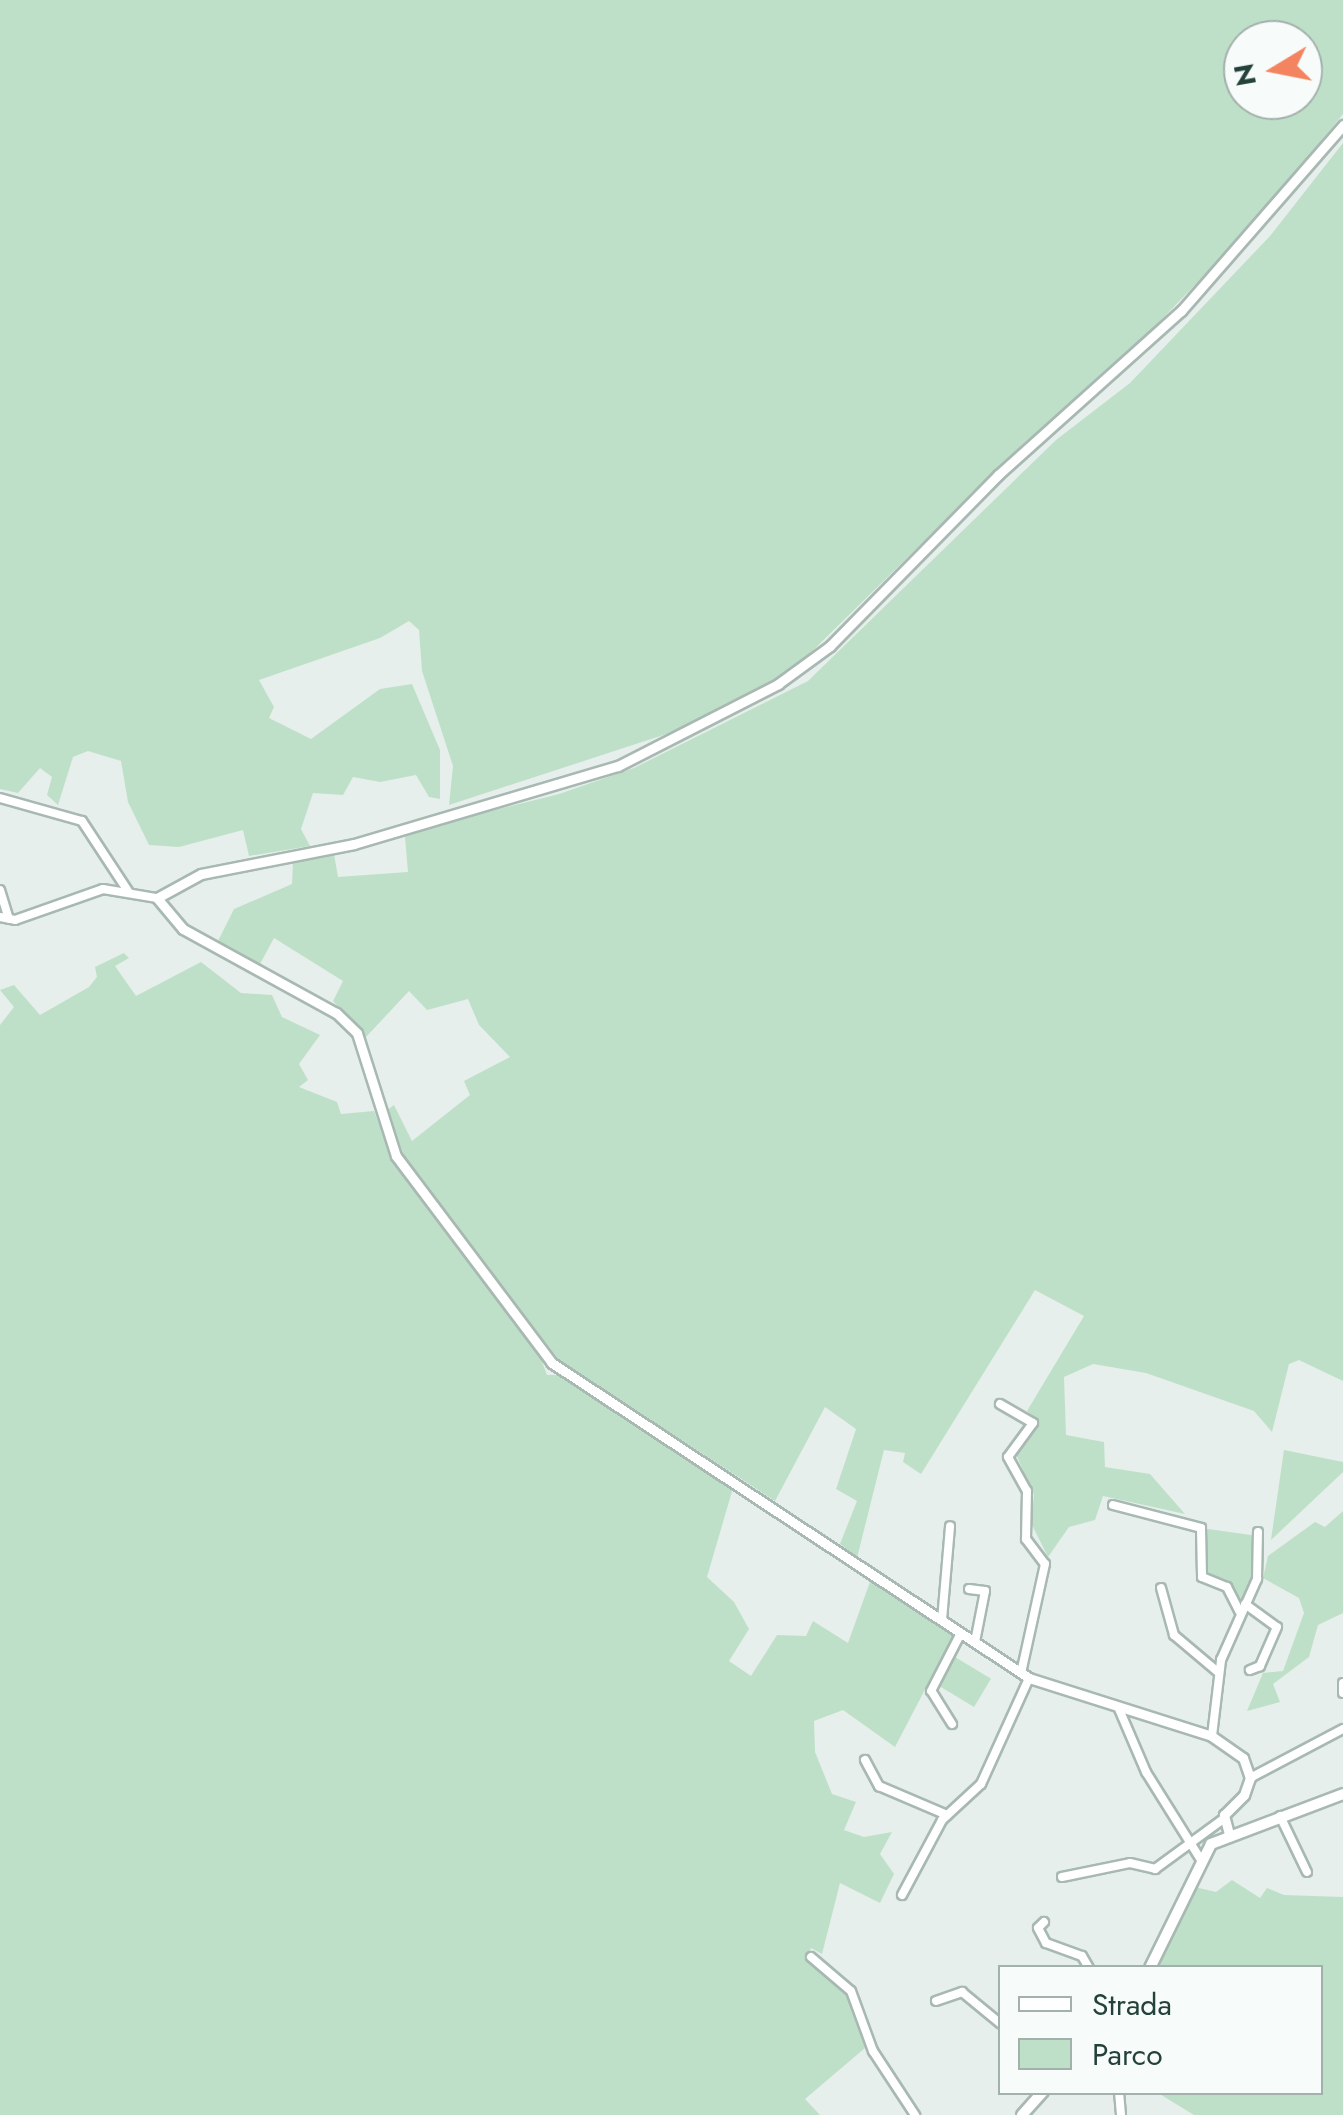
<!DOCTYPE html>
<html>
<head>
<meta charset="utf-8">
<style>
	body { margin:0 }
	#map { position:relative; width:1343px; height:2115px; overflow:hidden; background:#e6efeb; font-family:Jost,sans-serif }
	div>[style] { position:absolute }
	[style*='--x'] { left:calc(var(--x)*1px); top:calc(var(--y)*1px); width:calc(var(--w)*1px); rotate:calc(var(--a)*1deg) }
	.green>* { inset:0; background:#bfe0c8; transform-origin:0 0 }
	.roads { filter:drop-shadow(2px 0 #a8b8b2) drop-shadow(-2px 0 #a8b8b2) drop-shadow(0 2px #a8b8b2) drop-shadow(0 -2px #a8b8b2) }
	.minor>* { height:8px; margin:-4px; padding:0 4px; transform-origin:4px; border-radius:4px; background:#fff }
	.tertiary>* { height:9px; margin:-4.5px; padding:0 4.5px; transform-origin:4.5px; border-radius:4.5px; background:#fff }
	.secondary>* { height:10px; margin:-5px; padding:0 5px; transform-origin:5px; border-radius:5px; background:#fff }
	span { translate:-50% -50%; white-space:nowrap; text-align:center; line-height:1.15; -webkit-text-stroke:8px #f7fbf9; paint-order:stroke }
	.legend { position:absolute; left:998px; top:1965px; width:325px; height:130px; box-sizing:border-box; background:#f7fbf9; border:2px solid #a3b1ad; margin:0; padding:12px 18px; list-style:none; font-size:30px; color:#24423a }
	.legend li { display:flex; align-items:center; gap:20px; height:50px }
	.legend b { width:50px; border:2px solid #a3b1ad }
	.north { position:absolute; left:1223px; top:20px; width:100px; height:100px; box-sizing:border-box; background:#f7fbf9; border:2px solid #a3b1ad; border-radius:50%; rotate:260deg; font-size:28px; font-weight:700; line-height:40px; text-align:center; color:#24423a }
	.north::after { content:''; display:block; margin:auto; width:35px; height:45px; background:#f4845f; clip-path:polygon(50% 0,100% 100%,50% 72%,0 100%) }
</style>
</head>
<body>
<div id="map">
	<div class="green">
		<div style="clip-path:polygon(evenodd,0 0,1343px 0,1343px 114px,1248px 230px,1134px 348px,1025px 442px,796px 667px,691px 726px,449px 805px,453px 766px,422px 671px,419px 630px,409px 621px,380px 638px,259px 680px,274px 707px,269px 718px,311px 739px,380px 689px,412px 684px,440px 750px,440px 799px,429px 797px,416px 775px,380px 782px,353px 777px,343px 795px,313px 793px,301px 829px,310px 846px,249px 856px,243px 830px,179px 847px,149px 845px,128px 802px,121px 761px,88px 751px,73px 757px,58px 805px,47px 795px,52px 777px,40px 768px,18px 793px,0 789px,0 0,1243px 40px,1303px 40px,1303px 100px,1243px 100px,1243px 40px)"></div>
		<div style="clip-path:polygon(1343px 143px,1343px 1381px,1299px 1360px,1289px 1364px,1272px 1432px,1254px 1411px,1146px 1373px,1093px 1364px,1064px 1377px,1066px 1435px,1104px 1442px,1105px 1467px,1150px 1474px,1185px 1514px,1103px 1496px,1095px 1520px,1069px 1527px,1048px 1557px,1031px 1523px,1034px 1495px,1015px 1452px,1039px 1422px,1027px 1411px,1084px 1316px,1035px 1290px,921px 1474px,903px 1462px,905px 1453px,884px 1450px,857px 1558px,840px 1544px,857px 1501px,836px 1489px,856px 1429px,825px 1407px,775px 1501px,560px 1361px,410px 1170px,386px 1111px,394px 1105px,412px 1141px,470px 1095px,464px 1081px,510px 1057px,479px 1025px,468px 999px,427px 1010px,409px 991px,366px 1037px,333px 1001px,343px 981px,274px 938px,260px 964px,218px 941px,234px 909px,292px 884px,293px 861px,334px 854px,338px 877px,408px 872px,405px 837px,426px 827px,559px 794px,634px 768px,808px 681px,1056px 440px,1130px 383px,1270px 236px)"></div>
		<div style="clip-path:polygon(124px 953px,129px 958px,115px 966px,136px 996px,201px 962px,241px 993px,272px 995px,282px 1017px,320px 1035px,299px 1064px,308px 1080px,299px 1087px,337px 1102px,341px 1114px,374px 1111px,393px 1159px,536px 1346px,547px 1375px,560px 1375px,604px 1399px,733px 1488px,707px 1577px,734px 1602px,749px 1629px,729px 1661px,751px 1676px,777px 1635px,806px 1636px,813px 1621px,848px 1643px,871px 1579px,954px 1634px,895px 1747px,843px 1710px,814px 1721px,815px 1752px,832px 1794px,856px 1802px,844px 1830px,864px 1837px,892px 1832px,880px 1854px,894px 1874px,880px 1903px,840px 1883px,822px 1954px,811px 1948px,807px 1959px,836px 1976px,847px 1993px,865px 2048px,805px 2099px,820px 2115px,0 2115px,0 1025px,14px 1007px,0 990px,14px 985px,40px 1015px,89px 987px,97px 977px,95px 967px)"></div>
		<div style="clip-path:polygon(1284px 1450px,1343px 1462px,1343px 1472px,1271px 1540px)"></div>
		<div style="clip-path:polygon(1343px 1511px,1343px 1613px,1318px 1625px,1309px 1657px,1273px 1684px,1280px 1702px,1247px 1711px,1263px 1673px,1283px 1671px,1304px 1613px,1299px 1598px,1263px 1578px,1268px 1556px,1315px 1522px,1325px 1527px)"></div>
		<div style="clip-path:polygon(1201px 1528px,1258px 1536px,1257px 1579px,1240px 1612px,1232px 1594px,1202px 1577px)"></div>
		<div style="left:955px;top:1657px;width:42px;height:33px;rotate:31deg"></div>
		<div style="clip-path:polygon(1232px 1880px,1260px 1898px,1267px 1888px,1284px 1895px,1343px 1897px,1343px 2115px,1194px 2115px,1158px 2093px,1320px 2092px,1320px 1968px,1159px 1967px,1195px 1887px,1216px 1892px)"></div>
	</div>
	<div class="roads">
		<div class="minor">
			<div style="--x:0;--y:798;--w:85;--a:15.7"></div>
			<div style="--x:82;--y:821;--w:84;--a:56.7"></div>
			<div style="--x:0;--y:890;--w:30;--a:73"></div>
			<div style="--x:0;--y:917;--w:15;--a:11"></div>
			<div style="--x:15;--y:920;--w:93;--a:-19.4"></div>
			<div style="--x:103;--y:889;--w:55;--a:9.5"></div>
			<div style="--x:1000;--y:1404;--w:38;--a:30"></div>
			<div style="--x:1033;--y:1423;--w:42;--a:126.3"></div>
			<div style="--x:1008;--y:1457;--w:39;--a:61"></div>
			<div style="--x:1027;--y:1491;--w:48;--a:91.2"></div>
			<div style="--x:1026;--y:1539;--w:31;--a:53"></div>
			<div style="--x:1045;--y:1564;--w:112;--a:102.4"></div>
			<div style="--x:1113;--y:1505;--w:91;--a:14.6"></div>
			<div style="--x:1201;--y:1528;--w:49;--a:88.8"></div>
			<div style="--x:1202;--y:1577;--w:27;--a:22"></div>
			<div style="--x:1227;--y:1587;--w:28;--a:63"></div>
			<div style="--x:1161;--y:1588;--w:49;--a:74.5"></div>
			<div style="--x:1174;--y:1635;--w:57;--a:40.1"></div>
			<div style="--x:969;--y:1589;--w:16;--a:7"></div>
			<div style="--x:985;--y:1591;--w:52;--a:101.1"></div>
			<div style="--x:1245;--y:1604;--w:39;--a:36"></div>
			<div style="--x:1277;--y:1627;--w:43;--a:113.6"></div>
			<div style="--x:1260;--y:1666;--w:11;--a:158"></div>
			<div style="--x:942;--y:1620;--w:94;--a:-85.1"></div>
			<div style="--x:1343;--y:1683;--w:10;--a:90"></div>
			<div style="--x:1119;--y:1709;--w:69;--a:66.8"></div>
			<div style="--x:1146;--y:1772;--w:104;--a:58"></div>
			<div style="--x:952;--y:1724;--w:39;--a:-122"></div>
			<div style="--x:931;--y:1691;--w:65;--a:-62.7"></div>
			<div style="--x:1212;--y:1736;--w:77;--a:-83.2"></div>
			<div style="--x:1221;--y:1660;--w:89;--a:-66"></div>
			<div style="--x:1257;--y:1579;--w:47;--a:-88.8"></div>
			<div style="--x:865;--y:1760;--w:30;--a:62"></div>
			<div style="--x:879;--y:1786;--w:74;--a:23.1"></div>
			<div style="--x:1250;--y:1778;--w:105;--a:-27.8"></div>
			<div style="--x:1280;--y:1816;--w:62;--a:64.3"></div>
			<div style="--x:1062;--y:1877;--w:69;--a:-11.6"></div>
			<div style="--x:1130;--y:1863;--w:26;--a:13"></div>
			<div style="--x:1155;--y:1869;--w:83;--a:-36.2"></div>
			<div style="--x:902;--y:1895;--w:85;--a:-61.9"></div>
			<div style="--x:942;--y:1820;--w:53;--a:-42.7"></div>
			<div style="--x:981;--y:1784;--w:116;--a:-65.6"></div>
			<div style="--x:1044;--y:1922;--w:8;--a:135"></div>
			<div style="--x:1038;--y:1928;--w:17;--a:62"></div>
			<div style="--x:1046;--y:1943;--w:38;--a:20"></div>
			<div style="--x:1082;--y:1956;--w:14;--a:60"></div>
			<div style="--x:811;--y:1957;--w:52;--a:40.4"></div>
			<div style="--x:851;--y:1991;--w:64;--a:69.9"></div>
			<div style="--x:873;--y:2051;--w:77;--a:56.7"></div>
			<div style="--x:936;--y:2001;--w:28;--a:-19"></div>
			<div style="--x:962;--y:1992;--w:50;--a:39.4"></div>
			<div style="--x:1119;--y:2092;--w:23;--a:85"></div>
		</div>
		<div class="tertiary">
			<div style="--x:1229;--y:1834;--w:20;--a:-105"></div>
			<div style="--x:1224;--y:1815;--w:28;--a:-45"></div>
			<div style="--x:1244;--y:1795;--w:18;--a:-71"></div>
			<div style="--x:1250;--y:1778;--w:21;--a:-109"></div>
			<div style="--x:1243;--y:1758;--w:38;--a:-145"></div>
			<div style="--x:1212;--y:1736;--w:192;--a:-162.4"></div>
			<div style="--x:1029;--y:1678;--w:572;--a:-146.56"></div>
			<div style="--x:552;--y:1363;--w:259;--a:-127"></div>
			<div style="--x:396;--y:1156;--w:129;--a:-107.6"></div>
			<div style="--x:357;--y:1033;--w:29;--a:-136"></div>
			<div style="--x:336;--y:1013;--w:175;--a:-151.2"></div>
			<div style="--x:183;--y:929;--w:40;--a:-130"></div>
			<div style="--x:157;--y:898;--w:50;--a:-28.6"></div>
			<div style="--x:201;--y:874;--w:156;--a:-11.1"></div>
			<div style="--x:354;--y:844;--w:275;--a:-16.5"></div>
			<div style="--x:618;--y:766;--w:180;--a:-27.1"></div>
			<div style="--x:778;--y:684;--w:64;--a:-36.2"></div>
			<div style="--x:830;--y:646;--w:240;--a:-45.5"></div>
			<div style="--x:998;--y:475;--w:246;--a:-41.9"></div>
			<div style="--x:1181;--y:311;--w:247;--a:-48.9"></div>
		</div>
		<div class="secondary">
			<div style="--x:1150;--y:1968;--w:138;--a:-63.8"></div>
			<div style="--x:1211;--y:1844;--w:141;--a:-20.7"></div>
			<div style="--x:1022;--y:2115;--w:31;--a:-48"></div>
		</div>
	</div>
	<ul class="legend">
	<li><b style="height:12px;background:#fff"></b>Strada</li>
	<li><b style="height:28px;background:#bfe0c8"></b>Parco</li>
	</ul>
	<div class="north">N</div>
</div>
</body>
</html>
